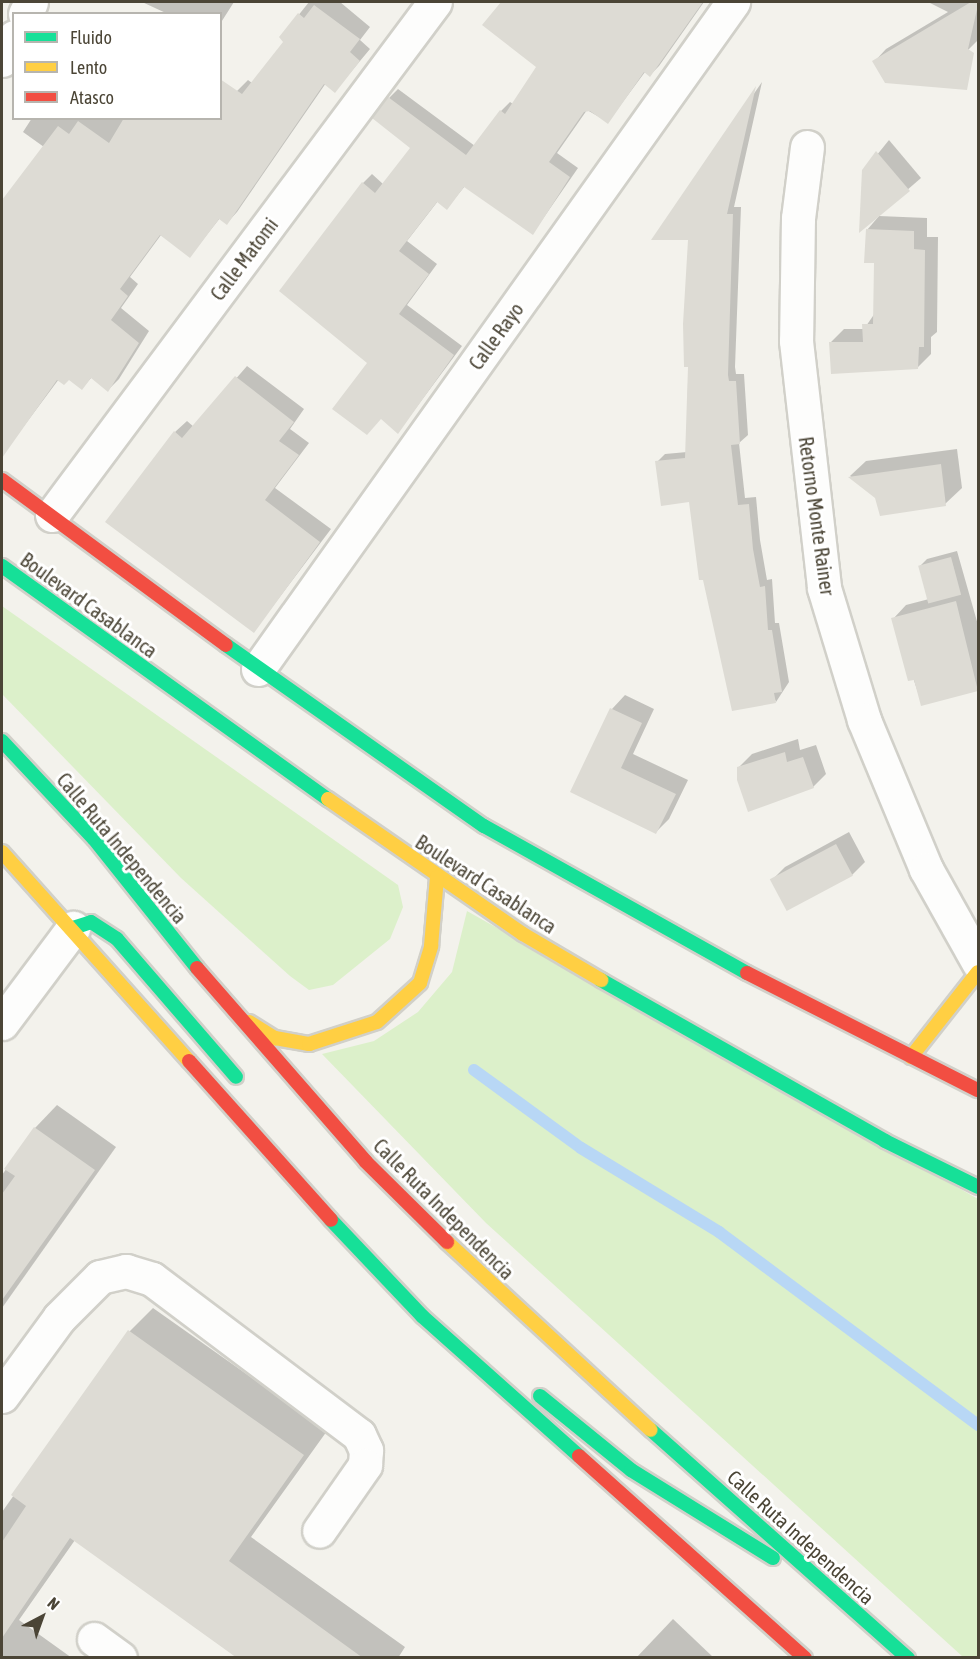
<!DOCTYPE html>
<html>
<head>
<meta charset="utf-8">
<style>
	body { margin:0 }
	#map { position:relative; width:980px; height:1659px; overflow:hidden; background:#f3f2ec; font-family:"Asap Condensed",sans-serif }
	div>[style] { position:absolute }
	[style*='--x'] { left:calc(var(--x)*1px); top:calc(var(--y)*1px); width:calc(var(--w)*1px); rotate:calc(var(--a)*1deg) }
	.green>* { inset:0; background:#dcf0ca }
	.shadow>* { inset:0; background:#0003 }
	.stream>* { height:12px; margin:-6px; padding:0 6px; transform-origin:6px; border-radius:6px; background:#b8d7f5 }
	.building>* { inset:0; background:#dddbd4; transform-origin:0 0 }
	.roads { filter:drop-shadow(2px 0 #d1d0c9) drop-shadow(-2px 0 #d1d0c9) drop-shadow(0 2px #d1d0c9) drop-shadow(0 -2px #d1d0c9) }
	.street>* { height:33px; margin:-16.5px; padding:0 16.5px; transform-origin:16.5px; border-radius:16.5px; background:#fdfdfc }
	.fast>* { height:14px; margin:-7px; padding:0 7px; transform-origin:7px; border-radius:7px; background:#16e098 }
	.slow>* { height:14px; margin:-7px; padding:0 7px; transform-origin:7px; border-radius:7px; background:#ffcf43 }
	.jam>* { height:14px; margin:-7px; padding:0 7px; transform-origin:7px; border-radius:7px; background:#f24e42 }
	span { translate:-50% -50%; white-space:nowrap; text-align:center; line-height:1.15; -webkit-text-stroke:6px #fff; paint-order:stroke }
	.street-label { font-size:20px; color:#4b4536 }
	.frame { position:absolute; inset:0; border:3px solid #4b4536; pointer-events:none }
	.legend { position:absolute; left:12px; top:12px; width:210px; height:108px; box-sizing:border-box; background:#fff; border:2px solid #b7b5af; margin:0; padding:8px 10px; list-style:none; font-size:18px; color:#4b4536 }
	.legend li { display:flex; align-items:center; gap:12px; height:30px }
	.legend b { width:30px; border:2px solid #b7b5af }
	.north { position:absolute; left:12px; top:1587px; width:60px; height:60px; -webkit-text-stroke:4px #fff; paint-order:stroke; rotate:41deg; font-size:16px; font-weight:700; line-height:24px; text-align:center; color:#4b4536 }
	.north::after { content:''; display:block; margin:auto; width:21px; height:27px; background:#4b4536; clip-path:polygon(50% 0,100% 100%,50% 72%,0 100%) }
</style>
</head>
<body>
<div id="map">
	<div class="green">
		<div style="clip-path:polygon(2px 606px,398px 885px,403px 907px,390px 939px,333px 985px,309px 990px,290px 976px,181px 878px,2px 694px)"></div>
		<div style="clip-path:polygon(467px 911px,978px 1199px,978px 1657px,963px 1657px,486px 1223px,322px 1054px,374px 1041px,418px 1012px,452px 972px)"></div>
	</div>
	<div class="shadow">
		<div style="clip-path:polygon(142px 2px,234px 2px,220px 24px,220px 14px,168px 14px)"></div>
		<div style="clip-path:polygon(309px 2px,340px 2px,370px 27px,360px 40px,370px 49px,335px 91px,326px 83px,237px 212px,227px 223px,220px 218px,190px 256px,161px 235px,130px 277px,138px 284px,121px 308px,149px 331px,119px 379px,108px 390px,92px 377px,82px 388px,69px 378px,59px 379px,9px 446px,2px 440px,2px 282px,43px 222px,44px 147px,23px 132px,32px 118px,220px 118px,237px 91px,248px 80px,252px 83px,285px 41px,281px 37px)"></div>
		<div style="clip-path:polygon(503px 2px,535px 2px,544px 8px,549px 2px,704px 2px,659px 66px,650px 75px,645px 72px,608px 122px,587px 110px,557px 153px,578px 168px,533px 233px,465px 186px,447px 208px,438px 201px,407px 241px,437px 264px,407px 305px,462px 346px,398px 432px,369px 362px,363px 183px,372px 174px,383px 184px,412px 148px,389px 98px,398px 89px,475px 146px,501px 111px,510px 102px,513px 104px,539px 66px,484px 25px)"></div>
		<div style="clip-path:polygon(928px 2px,978px 2px,978px 40px,965px 53px,874px 62px,886px 49px,948px 12px)"></div>
		<div style="clip-path:polygon(762px 82px,734px 207px,741px 207px,735px 367px,736px 374px,744px 374px,748px 435px,739px 443px,745px 498px,756px 497px,760px 540px,767px 580px,772px 579px,775px 623px,779px 623px,789px 682px,776px 702px,690px 501px,657px 462px,665px 454px,687px 452px,690px 239px,654px 238px)"></div>
		<div style="clip-path:polygon(889px 140px,921px 178px,861px 230px,864px 171px)"></div>
		<div style="clip-path:polygon(879px 216px,927px 218px,927px 237px,938px 237px,937px 332px,931px 337px,931px 354px,918px 367px,831px 342px,844px 329px,864px 329px,875px 313px,876px 262px,867px 230px)"></div>
		<div style="clip-path:polygon(247px 366px,304px 409px,290px 429px,309px 443px,275px 488px,331px 529px,254px 631px,175px 432px,187px 421px,194px 427px)"></div>
		<div style="clip-path:polygon(957px 449px,962px 488px,945px 504px,876px 497px,850px 476px,866px 461px)"></div>
		<div style="clip-path:polygon(957px 551px,978px 625px,978px 689px,922px 704px,893px 619px,906px 605px,929px 599px,920px 566px,927px 559px)"></div>
		<div style="clip-path:polygon(625px 695px,654px 709px,633px 754px,688px 780px,669px 819px,656px 832px,572px 791px,612px 709px)"></div>
		<div style="clip-path:polygon(798px 739px,800px 750px,816px 745px,826px 774px,813px 787px,739px 767px,752px 754px)"></div>
		<div style="clip-path:polygon(849px 832px,865px 862px,852px 875px,772px 880px,785px 867px)"></div>
		<div style="clip-path:polygon(57px 1105px,116px 1147px,2px 1308px,2px 1175px,35px 1128px)"></div>
		<div style="clip-path:polygon(153px 1308px,327px 1431px,251px 1537px,405px 1647px,398px 1658px,238px 1658px,75px 1540px,19px 1620px,72px 1658px,2px 1658px,2px 1512px,130px 1331px)"></div>
		<div style="clip-path:polygon(673px 1619px,714px 1658px,636px 1658px)"></div>
	</div>
	<div class="stream">
		<div style="--x:474;--y:1070;--w:132;--a:36.1"></div>
		<div style="--x:581;--y:1148;--w:162;--a:31.3"></div>
		<div style="--x:719;--y:1232;--w:323;--a:36.7"></div>
	</div>
	<div class="building">
		<div style="clip-path:polygon(501px 2px,703px 2px,650px 77px,644px 72px,608px 124px,590px 111px,584px 112px,549px 162px,570px 177px,533px 235px,464px 187px,447px 210px,437px 202px,399px 251px,429px 274px,399px 314px,454px 355px,398px 434px,381px 419px,367px 435px,332px 409px,367px 363px,279px 291px,362px 182px,375px 193px,410px 148px,372px 118px,388px 97px,466px 155px,500px 110px,505px 114px,536px 67px,482px 25px)"></div>
		<div style="clip-path:polygon(971px 2px,978px 2px,978px 5px,968px 49px,974px 53px,967px 90px,885px 83px,872px 61px)"></div>
		<div style="clip-path:polygon(314px 5px,360px 39px,350px 52px,360px 61px,335px 93px,324px 84px,227px 225px,219px 219px,190px 258px,160px 235px,120px 289px,128px 296px,111px 320px,139px 343px,108px 392px,91px 378px,82px 390px,69px 380px,64px 385px,57px 380px,2px 458px,2px 200px,58px 126px,69px 134px,78px 121px,109px 143px,124px 118px,220px 118px,220px 79px,242px 94px,283px 42px,279px 37px,298px 13px,304px 18px)"></div>
		<div style="clip-path:polygon(756px 86px,727px 214px,733px 214px,728px 375px,729px 381px,736px 381px,740px 444px,731px 445px,738px 505px,749px 504px,753px 549px,760px 587px,765px 586px,768px 630px,772px 630px,782px 692px,774px 693px,776px 703px,732px 711px,703px 580px,699px 580px,689px 502px,661px 506px,655px 461px,685px 458px,688px 367px,684px 367px,683px 324px,688px 240px,651px 240px)"></div>
		<div style="clip-path:polygon(876px 151px,910px 191px,859px 233px,862px 170px)"></div>
		<div style="clip-path:polygon(866px 229px,914px 231px,914px 249px,925px 250px,924px 347px,919px 347px,918px 369px,831px 374px,829px 342px,863px 342px,862px 324px,873px 324px,874px 263px,864px 263px)"></div>
		<div style="clip-path:polygon(235px 376px,294px 422px,279px 441px,299px 455px,265px 500px,320px 542px,254px 633px,105px 522px,174px 431px,182px 438px)"></div>
		<div style="clip-path:polygon(941px 464px,946px 506px,880px 516px,875px 498px,848px 477px)"></div>
		<div style="left:951px;top:557px;width:39px;height:34px;rotate:75deg"></div>
		<div style="clip-path:polygon(956px 601px,978px 691px,921px 706px,914px 680px,908px 681px,891px 618px)"></div>
		<div style="clip-path:polygon(610px 708px,642px 723px,621px 768px,676px 794px,656px 834px,570px 792px)"></div>
		<div style="clip-path:polygon(785px 752px,787px 762px,803px 757px,814px 788px,748px 812px,737px 780px,737px 767px)"></div>
		<div style="left:836px;top:844px;width:36px;height:75px;rotate:62deg"></div>
		<div style="clip-path:polygon(34px 1127px,95px 1170px,2px 1300px,2px 1194px,15px 1176px,4px 1169px)"></div>
		<div style="clip-path:polygon(128px 1330px,304px 1455px,229px 1561px,363px 1658px,237px 1658px,70px 1538px,2px 1638px,2px 1542px,26px 1506px,11px 1495px)"></div>
	</div>
	<div class="roads">
		<div class="street">
			<div style="--x:25;--y:14;--w:13;--a:-63"></div>
			<div style="--x:2;--y:60;--w:26;--a:-62"></div>
			<div style="--x:807;--y:147;--w:72;--a:97.2"></div>
			<div style="--x:798;--y:218;--w:123;--a:90.9"></div>
			<div style="--x:796;--y:341;--w:249;--a:83.5"></div>
			<div style="--x:824;--y:588;--w:138;--a:73.1"></div>
			<div style="--x:864;--y:720;--w:161;--a:67.4"></div>
			<div style="--x:926;--y:869;--w:107;--a:60.8"></div>
			<div style="--x:52;--y:515;--w:640;--a:-53.26"></div>
			<div style="--x:258;--y:669;--w:819;--a:-54.54"></div>
			<div style="--x:2;--y:1023;--w:119;--a:-53.2"></div>
			<div style="--x:2;--y:1396;--w:97;--a:-53.8"></div>
			<div style="--x:59;--y:1318;--w:58;--a:-45"></div>
			<div style="--x:100;--y:1277;--w:27;--a:-13"></div>
			<div style="--x:126;--y:1271;--w:27;--a:17"></div>
			<div style="--x:152;--y:1279;--w:259;--a:37"></div>
			<div style="--x:359;--y:1435;--w:17;--a:65"></div>
			<div style="--x:366;--y:1450;--w:15;--a:94"></div>
			<div style="--x:365;--y:1465;--w:80;--a:124.9"></div>
			<div style="--x:94;--y:1639;--w:32;--a:36"></div>
		</div>
		<div class="fast">
			<div style="--x:2;--y:566;--w:401;--a:35.6"></div>
			<div style="--x:226;--y:645;--w:315;--a:35.1"></div>
			<div style="--x:484;--y:826;--w:301;--a:29.2"></div>
			<div style="--x:2;--y:741;--w:134;--a:46.8"></div>
			<div style="--x:94;--y:839;--w:165;--a:51.4"></div>
			<div style="--x:73;--y:928;--w:19;--a:-18"></div>
			<div style="--x:91;--y:922;--w:31;--a:33"></div>
			<div style="--x:117;--y:939;--w:182;--a:49.2"></div>
			<div style="--x:601;--y:980;--w:326;--a:29.5"></div>
			<div style="--x:885;--y:1141;--w:104;--a:26.3"></div>
			<div style="--x:331;--y:1220;--w:132;--a:46.5"></div>
			<div style="--x:422;--y:1316;--w:210;--a:41.7"></div>
			<div style="--x:540;--y:1396;--w:117;--a:39.1"></div>
			<div style="--x:631;--y:1470;--w:167;--a:31.8"></div>
			<div style="--x:651;--y:1430;--w:344;--a:41.6"></div>
		</div>
		<div class="slow">
			<div style="--x:328;--y:799;--w:237;--a:34.7"></div>
			<div style="--x:523;--y:934;--w:91;--a:30.5"></div>
			<div style="--x:2;--y:852;--w:280;--a:48.2"></div>
			<div style="--x:249;--y:1022;--w:31;--a:32"></div>
			<div style="--x:275;--y:1038;--w:35;--a:10"></div>
			<div style="--x:309;--y:1044;--w:71;--a:-17.9"></div>
			<div style="--x:377;--y:1022;--w:58;--a:-42.2"></div>
			<div style="--x:420;--y:983;--w:39;--a:-73"></div>
			<div style="--x:431;--y:946;--w:69;--a:-85"></div>
			<div style="--x:911;--y:1057;--w:108;--a:-51.8"></div>
			<div style="--x:447;--y:1242;--w:277;--a:42.7"></div>
		</div>
		<div class="jam">
			<div style="--x:2;--y:480;--w:278;--a:36.4"></div>
			<div style="--x:197;--y:968;--w:257;--a:48.9"></div>
			<div style="--x:366;--y:1162;--w:114;--a:44.6"></div>
			<div style="--x:747;--y:973;--w:259;--a:26.9"></div>
			<div style="--x:189;--y:1061;--w:213;--a:48.2"></div>
			<div style="--x:579;--y:1456;--w:303;--a:41.8"></div>
		</div>
	</div>
	<div class="street-label">
		<span style="left:244px;top:259px;rotate:-53deg">Calle Matomi</span>
		<span style="left:496px;top:336px;rotate:-54deg">Calle Rayo</span>
		<span style="left:817px;top:516px;rotate:82deg">Retorno Monte Rainer</span>
		<span style="left:89px;top:605px;rotate:36deg">Boulevard Casablanca</span>
		<span style="left:122px;top:848px;rotate:50deg">Calle Ruta Independencia</span>
		<span style="left:486px;top:884px;rotate:33deg">Boulevard Casablanca</span>
		<span style="left:444px;top:1209px;rotate:45deg">Calle Ruta Independencia</span>
		<span style="left:801px;top:1537px;rotate:42deg">Calle Ruta Independencia</span>
	</div>
	<div class="frame"></div>
	<ul class="legend">
	<li><b style="height:8px;background:#16e098"></b>Fluido</li>
	<li><b style="height:8px;background:#ffcf43"></b>Lento</li>
	<li><b style="height:8px;background:#f24e42"></b>Atasco</li>
	</ul>
	<div class="north">N</div>
</div>
</body>
</html>
